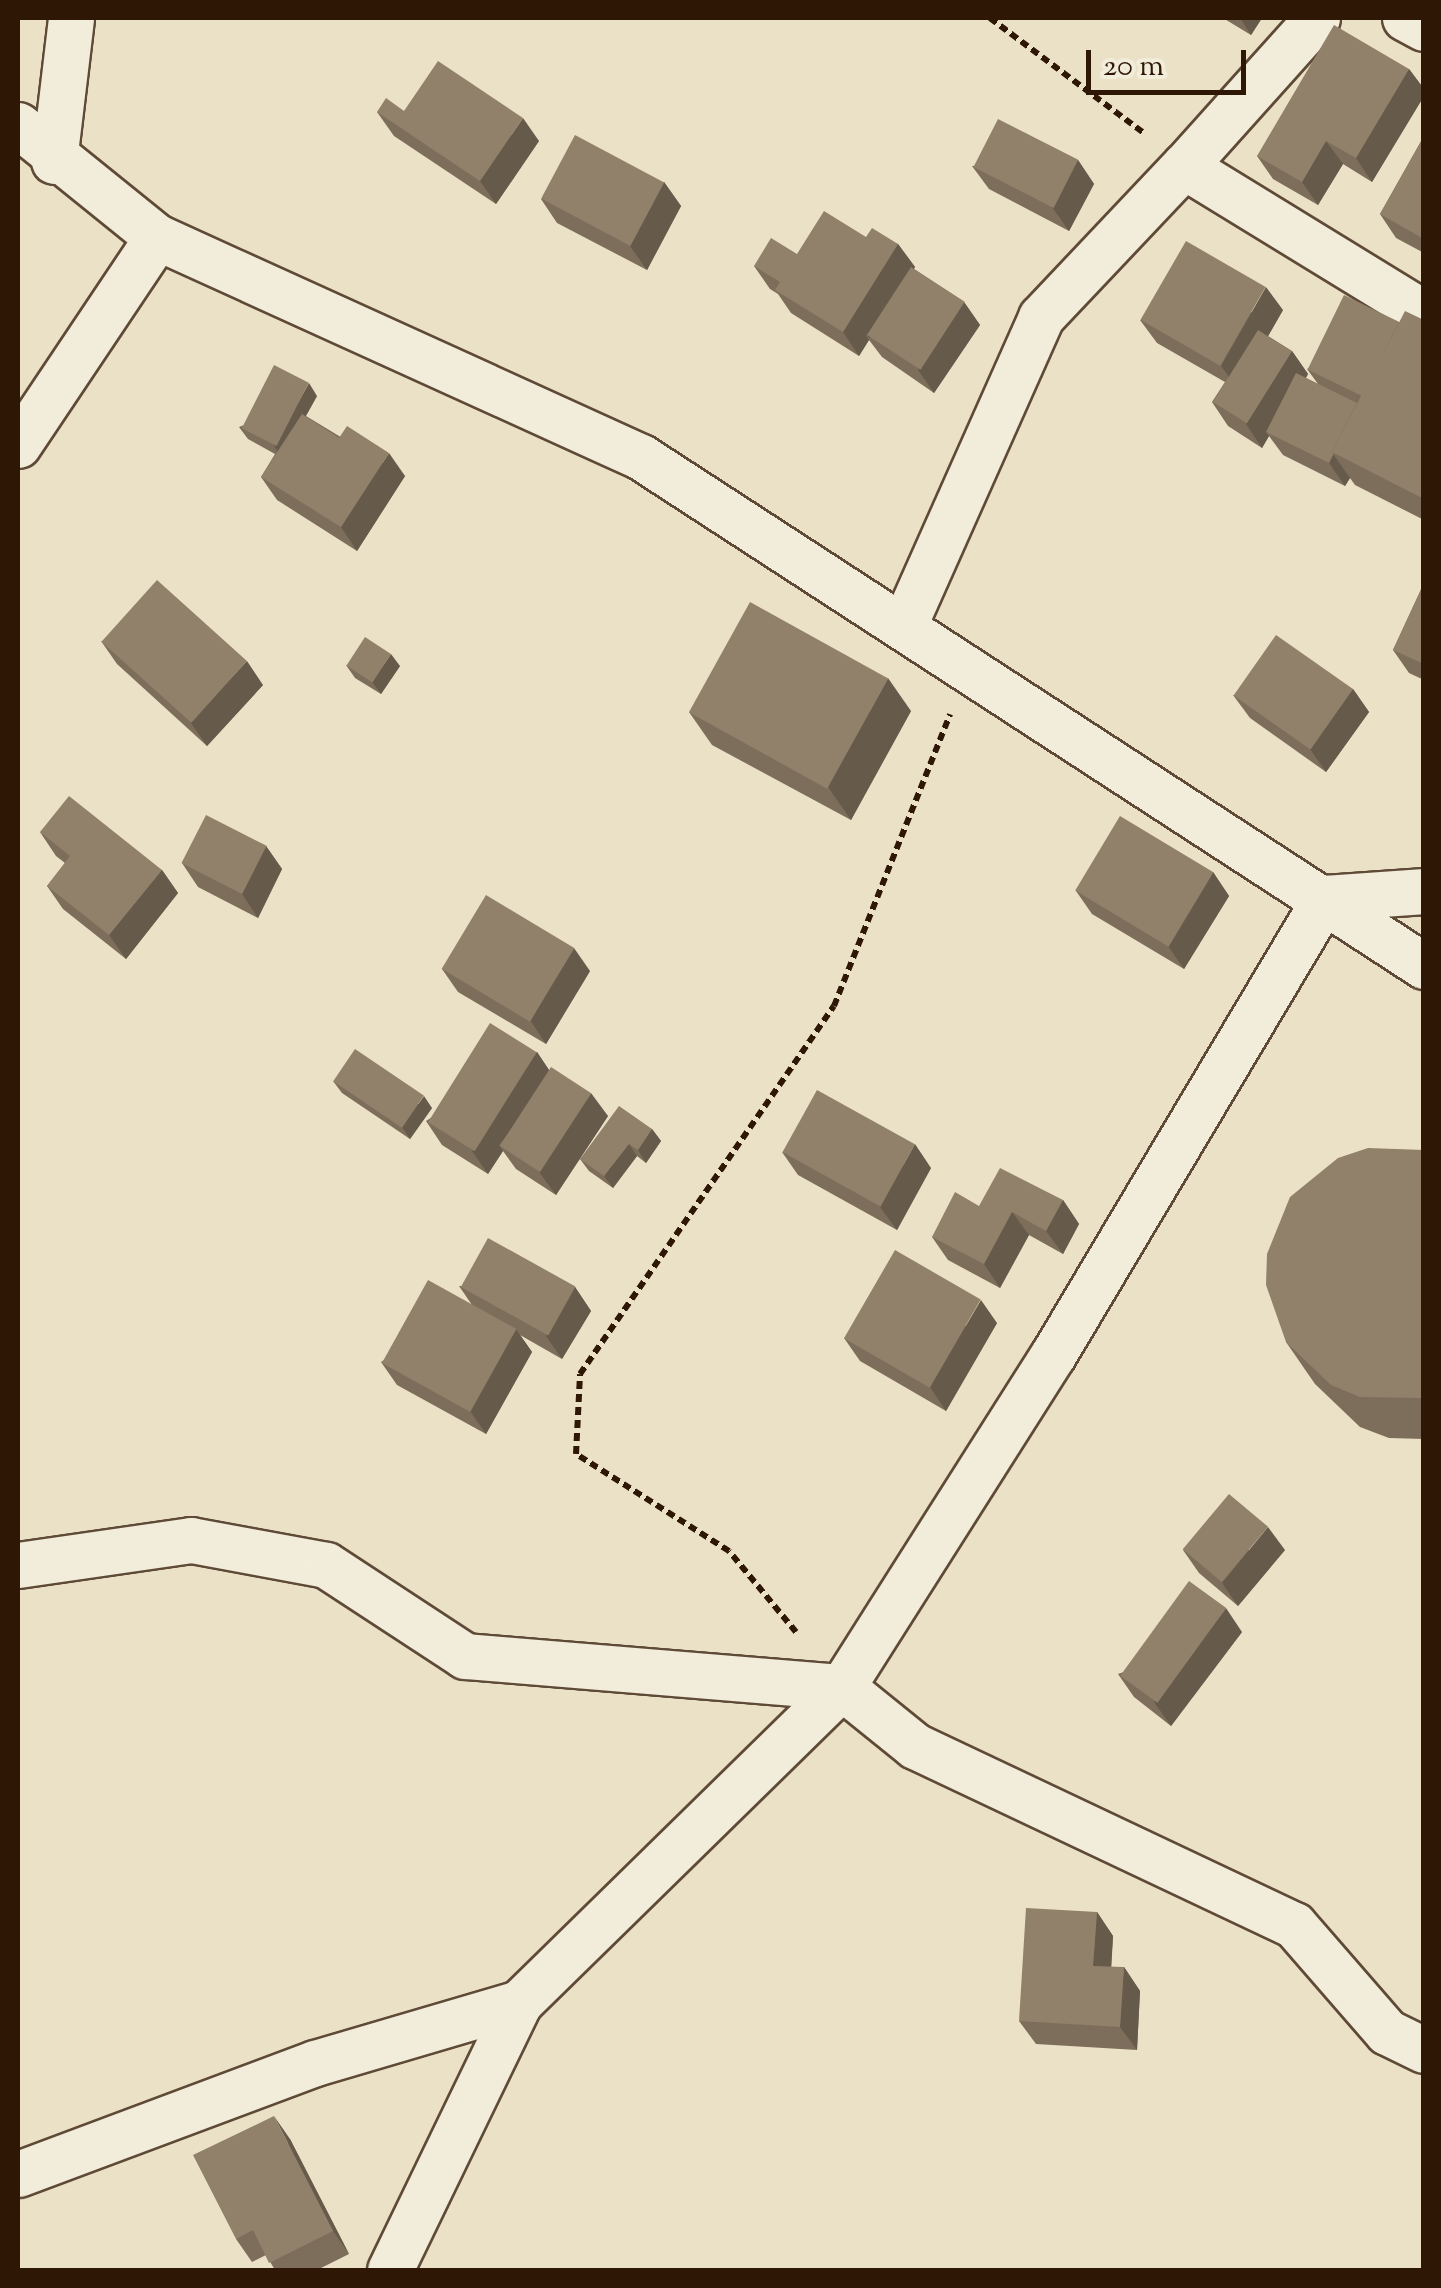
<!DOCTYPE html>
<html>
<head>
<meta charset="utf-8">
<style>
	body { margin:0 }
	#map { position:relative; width:1441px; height:2288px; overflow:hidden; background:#ebe1c7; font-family:"Sorts Mill Goudy",serif }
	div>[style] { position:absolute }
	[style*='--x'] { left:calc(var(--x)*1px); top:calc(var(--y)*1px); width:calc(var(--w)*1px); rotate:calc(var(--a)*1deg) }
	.path>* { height:6px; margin-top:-3px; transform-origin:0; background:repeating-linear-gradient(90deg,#2f1706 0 8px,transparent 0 13px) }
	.roads { filter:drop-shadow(2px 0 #5e4a36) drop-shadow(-2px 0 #5e4a36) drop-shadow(0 2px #5e4a36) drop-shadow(0 -2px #5e4a36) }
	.street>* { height:45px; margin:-22.5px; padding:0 22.5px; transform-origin:22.5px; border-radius:22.5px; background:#f2ecdb }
	.wall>* { inset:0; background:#7d6e5b }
	.shaded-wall>* { inset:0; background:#665a4a }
	.building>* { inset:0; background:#91806a; transform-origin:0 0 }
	span { translate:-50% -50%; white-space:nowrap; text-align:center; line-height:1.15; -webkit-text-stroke:9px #f2ecdb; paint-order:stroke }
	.frame { position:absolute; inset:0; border:20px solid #2f1706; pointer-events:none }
	.scale { position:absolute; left:1086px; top:50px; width:160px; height:45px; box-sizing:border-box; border:5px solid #2f1706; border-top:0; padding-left:12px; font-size:30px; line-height:35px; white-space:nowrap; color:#2f1706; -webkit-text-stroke:8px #f2ecdb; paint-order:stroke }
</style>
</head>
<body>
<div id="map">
	<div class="path">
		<div style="--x:990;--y:18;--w:194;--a:36.8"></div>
		<div style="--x:796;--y:1632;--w:105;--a:-129.6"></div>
		<div style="--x:729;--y:1551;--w:181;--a:-147.6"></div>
		<div style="--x:576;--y:1454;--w:80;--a:-87.1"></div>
		<div style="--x:580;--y:1374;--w:447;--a:-55.4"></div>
		<div style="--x:834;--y:1006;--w:314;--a:-68.3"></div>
	</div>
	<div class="roads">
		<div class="street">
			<div style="--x:1317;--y:18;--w:199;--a:131.9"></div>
			<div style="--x:1184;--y:166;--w:281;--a:31.5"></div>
			<div style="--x:1405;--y:18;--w:21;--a:28"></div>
			<div style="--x:18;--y:125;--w:179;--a:38.9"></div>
			<div style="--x:157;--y:237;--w:532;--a:24.44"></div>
			<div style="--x:641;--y:457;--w:934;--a:33.03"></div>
			<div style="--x:54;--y:161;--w:144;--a:-83.2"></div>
			<div style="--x:18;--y:445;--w:250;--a:-56.2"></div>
			<div style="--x:904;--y:625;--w:337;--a:-66"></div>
			<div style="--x:1041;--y:317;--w:208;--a:-46.6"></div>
			<div style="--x:18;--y:1565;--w:175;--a:-8.2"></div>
			<div style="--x:191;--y:1540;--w:137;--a:10.5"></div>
			<div style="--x:326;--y:1565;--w:166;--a:33.2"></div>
			<div style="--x:465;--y:1656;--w:378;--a:4.7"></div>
			<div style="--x:842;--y:1687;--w:94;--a:38.9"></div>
			<div style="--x:915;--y:1746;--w:419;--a:25.3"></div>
			<div style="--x:1294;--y:1925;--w:142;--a:49"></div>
			<div style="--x:1387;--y:2032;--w:41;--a:25.9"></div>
			<div style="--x:18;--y:2174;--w:317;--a:-20.5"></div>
			<div style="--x:315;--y:2063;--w:213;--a:-16.4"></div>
			<div style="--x:519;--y:2003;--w:452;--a:-44.4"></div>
			<div style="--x:842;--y:1687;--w:393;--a:-57.6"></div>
			<div style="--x:1053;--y:1355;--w:532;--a:-59.24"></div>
			<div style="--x:1325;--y:898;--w:99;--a:-4"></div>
			<div style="--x:390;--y:2270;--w:297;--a:-64.2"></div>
		</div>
	</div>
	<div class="wall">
		<div style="clip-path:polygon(1223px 18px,1262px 18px,1251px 35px)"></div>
		<div style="clip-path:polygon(1409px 69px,1424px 89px,1424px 96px,1372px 182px,1343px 164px,1318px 205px,1273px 179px,1257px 156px)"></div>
		<div style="clip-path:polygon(404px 111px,539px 141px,496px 204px,394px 136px,377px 112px)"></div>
		<div style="clip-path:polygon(1424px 136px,1424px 253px,1396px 238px,1380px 214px)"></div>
		<div style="clip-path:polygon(1078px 160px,1094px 184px,1069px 231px,989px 189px,972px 166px)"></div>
		<div style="clip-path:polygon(664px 182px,681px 206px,647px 270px,557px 223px,541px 199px)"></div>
		<div style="clip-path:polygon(866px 237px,898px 244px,915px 267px,914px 269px,964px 302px,980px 325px,934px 393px,882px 357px,869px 340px,859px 356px,791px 313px,778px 294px,770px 289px,754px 266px)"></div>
		<div style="clip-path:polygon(1283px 310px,1268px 336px,1292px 351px,1308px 374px,1306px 378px,1318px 384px,1307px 369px,1399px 322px,1424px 320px,1424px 520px,1355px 485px,1350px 478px,1345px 486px,1283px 455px,1269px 436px,1262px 448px,1228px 426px,1212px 402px,1225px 382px,1157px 343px,1140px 320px)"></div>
		<div style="clip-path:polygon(317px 396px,306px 416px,405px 476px,357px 551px,277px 500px,261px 477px,275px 454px,248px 439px,239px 427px)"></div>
		<div style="clip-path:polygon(1424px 583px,1424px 680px,1409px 673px,1393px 650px)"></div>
		<div style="clip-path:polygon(101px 641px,263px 685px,207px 746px,117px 664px)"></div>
		<div style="clip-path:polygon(346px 665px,400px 666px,381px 694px,355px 678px)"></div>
		<div style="clip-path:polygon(1353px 689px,1369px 712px,1326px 772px,1250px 718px,1233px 695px)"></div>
		<div style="clip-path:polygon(911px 711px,851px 820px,712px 745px,689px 712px)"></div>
		<div style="clip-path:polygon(40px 832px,162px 870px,178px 893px,126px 959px,63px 909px,47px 886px,65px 863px,56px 856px)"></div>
		<div style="clip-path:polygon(266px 846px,282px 869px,258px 918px,198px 887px,182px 863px)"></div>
		<div style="clip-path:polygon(1213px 872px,1229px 896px,1184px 969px,1092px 914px,1076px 891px)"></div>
		<div style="clip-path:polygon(442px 969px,590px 971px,546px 1044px,458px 992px)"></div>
		<div style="clip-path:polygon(537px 1052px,549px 1070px,608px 1116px,556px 1195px,516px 1169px,503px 1151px,488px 1174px,442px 1145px,426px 1121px)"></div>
		<div style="clip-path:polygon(333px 1081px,432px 1108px,410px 1139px,342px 1093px)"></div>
		<div style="clip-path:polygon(652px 1129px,661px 1141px,646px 1163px,637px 1156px,613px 1188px,589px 1171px,580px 1159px)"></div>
		<div style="clip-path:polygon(1424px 1150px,1424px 1439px,1389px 1438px,1360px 1427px,1315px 1384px,1286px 1342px)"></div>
		<div style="clip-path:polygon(782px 1152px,931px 1168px,897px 1230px,798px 1175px)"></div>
		<div style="clip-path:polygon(1063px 1200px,1079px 1224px,1063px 1254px,1029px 1235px,1000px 1288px,948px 1260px,932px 1237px,979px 1206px)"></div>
		<div style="clip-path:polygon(459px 1286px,575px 1287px,591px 1311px,562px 1359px,520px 1335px,532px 1352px,486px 1434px,397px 1385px,381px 1362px,472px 1305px)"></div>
		<div style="clip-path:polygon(997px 1323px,946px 1411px,860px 1361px,844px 1338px)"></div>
		<div style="clip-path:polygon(1183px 1550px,1285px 1550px,1238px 1606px,1199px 1573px)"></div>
		<div style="clip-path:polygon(1242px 1632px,1171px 1726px,1134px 1697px,1118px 1674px)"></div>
		<div style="clip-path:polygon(1097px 1912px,1113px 1936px,1111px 1967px,1124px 1967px,1140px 1991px,1137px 2050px,1036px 2044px,1019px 2021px)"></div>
		<div style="clip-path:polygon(290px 2139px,349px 2254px,317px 2270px,275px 2270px,266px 2255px,252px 2262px,236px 2239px)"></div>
	</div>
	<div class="shaded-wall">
		<div style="clip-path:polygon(1240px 18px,1262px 18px,1251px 35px)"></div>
		<div style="clip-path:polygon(1409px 69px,1424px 89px,1424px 96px,1372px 182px,1356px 158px)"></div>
		<div style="clip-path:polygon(523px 118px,539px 141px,496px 204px,480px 181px)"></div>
		<div style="clip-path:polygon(1326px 141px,1343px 164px,1318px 205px,1302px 182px)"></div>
		<div style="clip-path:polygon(1078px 160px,1094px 184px,1069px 231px,1052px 207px)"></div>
		<div style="clip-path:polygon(664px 182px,681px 206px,647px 270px,630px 246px)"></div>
		<div style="clip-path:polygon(898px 244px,915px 267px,870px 338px,865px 334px,869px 340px,859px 356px,843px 332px)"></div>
		<div style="clip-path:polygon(1266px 287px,1283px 310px,1238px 389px,1221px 366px)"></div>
		<div style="clip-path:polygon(964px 302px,980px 325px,934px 393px,918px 370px)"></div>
		<div style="clip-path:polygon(1292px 351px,1308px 374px,1271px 434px,1266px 432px,1269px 436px,1262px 448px,1246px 424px)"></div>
		<div style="clip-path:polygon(309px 383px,317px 396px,282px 458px,274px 446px)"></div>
		<div style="clip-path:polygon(389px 453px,405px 476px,357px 551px,341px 527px)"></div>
		<div style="clip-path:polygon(1333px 454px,1350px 478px,1345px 486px,1329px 463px)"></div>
		<div style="clip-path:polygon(391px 654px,400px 666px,381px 694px,372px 682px)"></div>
		<div style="clip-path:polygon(247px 661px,263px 685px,207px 746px,190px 722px)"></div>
		<div style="clip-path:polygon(888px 678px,911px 711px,851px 820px,828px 787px)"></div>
		<div style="clip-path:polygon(1353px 689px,1369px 712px,1326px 772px,1310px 749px)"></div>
		<div style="clip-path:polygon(266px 846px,282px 869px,258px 918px,242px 894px)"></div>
		<div style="clip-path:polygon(162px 870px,178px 893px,126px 959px,109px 935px)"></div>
		<div style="clip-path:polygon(1213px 872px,1229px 896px,1184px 969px,1168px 946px)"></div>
		<div style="clip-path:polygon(574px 948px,590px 971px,546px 1044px,530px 1020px)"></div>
		<div style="clip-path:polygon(537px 1052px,553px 1076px,499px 1145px,503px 1151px,488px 1174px,472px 1151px)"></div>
		<div style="clip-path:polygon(591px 1093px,608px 1116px,556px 1195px,539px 1172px)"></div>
		<div style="clip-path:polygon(424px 1096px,432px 1108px,410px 1139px,402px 1127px)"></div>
		<div style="clip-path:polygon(652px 1129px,661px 1141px,646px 1163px,638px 1150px)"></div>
		<div style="clip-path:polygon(629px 1144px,637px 1156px,613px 1188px,604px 1176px)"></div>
		<div style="clip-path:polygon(915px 1144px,931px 1168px,897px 1230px,880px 1207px)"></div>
		<div style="clip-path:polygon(1063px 1200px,1079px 1224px,1063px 1254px,1046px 1231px)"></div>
		<div style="clip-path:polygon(1012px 1212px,1029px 1235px,1000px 1288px,984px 1264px)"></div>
		<div style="clip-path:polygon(575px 1287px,591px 1311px,562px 1359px,546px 1336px)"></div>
		<div style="clip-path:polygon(981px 1300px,997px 1323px,946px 1411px,930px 1387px)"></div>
		<div style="clip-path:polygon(516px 1329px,532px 1352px,486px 1434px,470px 1411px)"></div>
		<div style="clip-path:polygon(1268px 1527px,1285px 1550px,1238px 1606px,1222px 1583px)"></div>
		<div style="clip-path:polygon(1226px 1608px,1242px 1632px,1171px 1726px,1154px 1702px)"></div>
		<div style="clip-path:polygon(1097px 1912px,1113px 1936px,1110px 1989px,1093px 1966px)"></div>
		<div style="clip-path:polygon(1124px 1967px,1140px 1991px,1137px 2050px,1120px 2027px)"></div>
		<div style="clip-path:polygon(274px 2116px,290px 2139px,349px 2254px,333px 2231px)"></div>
	</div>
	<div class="building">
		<div style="clip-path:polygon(1334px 25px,1409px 69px,1356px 158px,1326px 141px,1302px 182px,1257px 156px)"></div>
		<div style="clip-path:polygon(438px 61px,523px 118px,480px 181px,377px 112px,386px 98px,404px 111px)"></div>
		<div style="left:998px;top:119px;width:90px;height:54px;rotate:27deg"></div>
		<div style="left:575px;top:135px;width:101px;height:72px;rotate:28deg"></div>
		<div style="clip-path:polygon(1424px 136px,1424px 239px,1380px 214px)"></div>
		<div style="clip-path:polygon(824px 211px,866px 237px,872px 228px,898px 244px,843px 332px,775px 290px,780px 282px,754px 266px,771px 238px,797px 254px)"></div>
		<div style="left:1186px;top:241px;width:92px;height:91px;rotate:30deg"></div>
		<div style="left:911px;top:267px;width:64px;height:81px;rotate:33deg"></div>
		<div style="left:1344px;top:295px;width:61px;height:83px;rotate:26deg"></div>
		<div style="clip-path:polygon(1405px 311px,1424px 320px,1424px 499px,1332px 452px)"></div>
		<div style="left:1258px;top:330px;width:40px;height:85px;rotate:32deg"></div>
		<div style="left:274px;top:365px;width:39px;height:71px;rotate:27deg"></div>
		<div style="clip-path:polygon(1296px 373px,1357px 403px,1332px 452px,1334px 453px,1329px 463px,1266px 432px)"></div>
		<div style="clip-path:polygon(302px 414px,339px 438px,347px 426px,389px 453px,341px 527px,261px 477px)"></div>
		<div style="left:157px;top:580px;width:121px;height:83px;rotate:42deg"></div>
		<div style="clip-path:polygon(1424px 583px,1424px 664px,1393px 650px)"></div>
		<div style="left:750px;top:602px;width:158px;height:126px;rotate:29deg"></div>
		<div style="left:1276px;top:635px;width:94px;height:74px;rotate:35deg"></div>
		<div style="left:365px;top:637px;width:31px;height:34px;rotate:33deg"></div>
		<div style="clip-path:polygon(69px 796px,162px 870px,109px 935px,47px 886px,70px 856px,40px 832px)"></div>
		<div style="left:206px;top:815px;width:68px;height:54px;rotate:27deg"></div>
		<div style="left:1120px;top:816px;width:109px;height:87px;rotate:31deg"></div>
		<div style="left:486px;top:895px;width:103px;height:86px;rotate:31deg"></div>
		<div style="left:490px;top:1023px;width:55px;height:117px;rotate:32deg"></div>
		<div style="left:355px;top:1049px;width:83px;height:39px;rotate:34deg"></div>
		<div style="left:551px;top:1067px;width:48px;height:94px;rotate:33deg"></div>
		<div style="left:817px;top:1090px;width:112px;height:71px;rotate:29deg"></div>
		<div style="clip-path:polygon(619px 1106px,652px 1129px,638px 1150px,629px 1144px,604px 1176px,580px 1159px)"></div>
		<div style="clip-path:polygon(1368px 1148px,1424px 1150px,1424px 1396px,1421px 1398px,1360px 1397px,1331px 1385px,1286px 1342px,1266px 1285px,1267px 1254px,1290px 1197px,1338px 1158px)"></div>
		<div style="clip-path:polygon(1000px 1168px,1063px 1200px,1046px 1231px,1012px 1212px,984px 1264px,932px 1237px,955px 1192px,979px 1206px)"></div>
		<div style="left:488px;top:1238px;width:100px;height:56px;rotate:29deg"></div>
		<div style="left:895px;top:1250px;width:99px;height:102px;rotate:30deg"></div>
		<div style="left:428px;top:1280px;width:101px;height:95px;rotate:29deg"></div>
		<div style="left:1229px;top:1494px;width:51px;height:72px;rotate:40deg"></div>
		<div style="left:1189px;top:1581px;width:46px;height:117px;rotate:36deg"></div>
		<div style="clip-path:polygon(1026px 1908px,1097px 1912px,1093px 1966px,1124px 1967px,1120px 2027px,1019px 2021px)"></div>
		<div style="clip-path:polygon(274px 2116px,333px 2231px,269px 2263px,253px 2230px,236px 2239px,193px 2155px)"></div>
	</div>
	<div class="frame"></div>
	<div class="scale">20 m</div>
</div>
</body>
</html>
